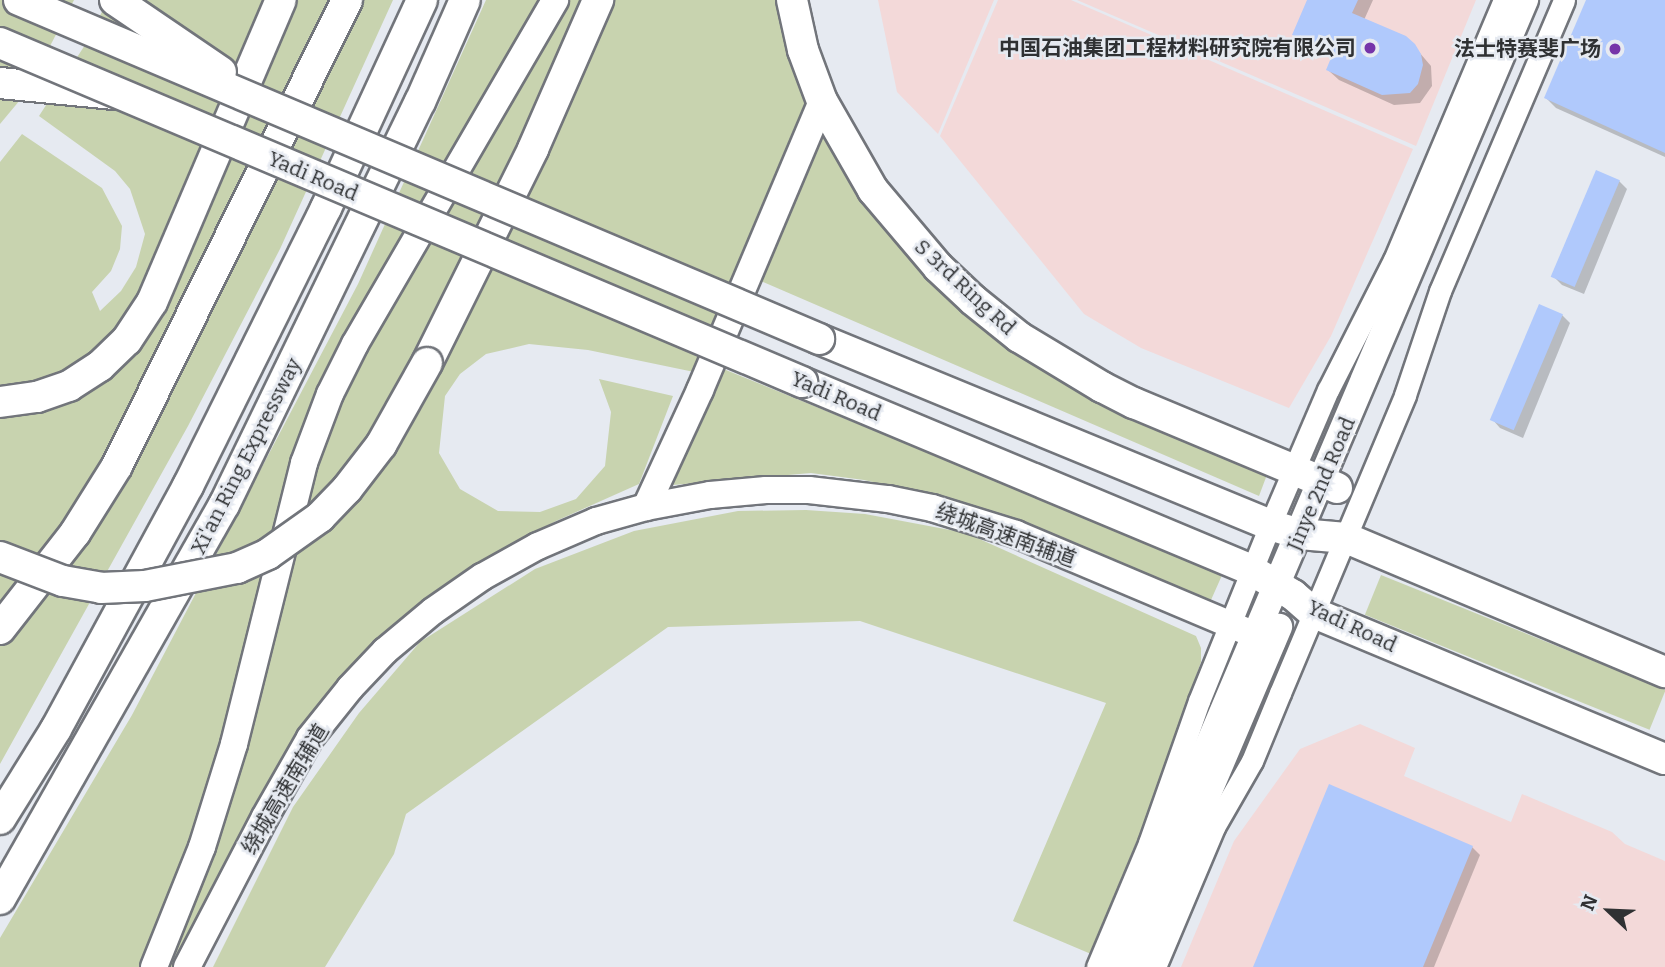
<!DOCTYPE html>
<html>
<head>
<meta charset="utf-8">
<style>
	body { margin:0 }
	#map { position:relative; width:1665px; height:967px; overflow:hidden; background:#e6eaf1; font-family:Bitter,"Noto Sans SC",serif }
	div>[style] { position:absolute }
	[style*='--x'] { left:calc(var(--x)*1px); top:calc(var(--y)*1px); width:calc(var(--w)*1px); rotate:calc(var(--a)*1deg) }
	.industrial>* { inset:0; background:#f3d9d9 }
	.green>* { inset:0; background:#c8d3af; transform-origin:0 0 }
	.shadow>* { inset:0; background:#0003 }
	.building>* { inset:0; background:#b0c9fc; transform-origin:0 0 }
	.roads { filter:drop-shadow(2px 0 #72757b) drop-shadow(-2px 0 #72757b) drop-shadow(0 2px #72757b) drop-shadow(0 -2px #72757b) }
	.minor>* { height:21px; margin:-10.5px; padding:0 10.5px; transform-origin:10.5px; border-radius:10.5px; background:#fff }
	.major>* { height:26px; margin:-13px; padding:0 13px; transform-origin:13px; border-radius:13px; background:#fff }
	.highway>* { height:30px; margin:-15px; padding:0 15px; transform-origin:15px; border-radius:15px; background:#fff }
	.bridges { filter:drop-shadow(2px 0 #72757b) drop-shadow(-2px 0 #72757b) drop-shadow(0 2px #72757b) drop-shadow(0 -2px #72757b) }
	.highway-bridge>* { height:30px; margin:-15px; padding:0 15px; transform-origin:15px; border-radius:15px; background:#fff }
	.dots>* { width:19px; height:19px; translate:-50% -50%; box-sizing:border-box; border:4px solid #e6eaf1; border-radius:50% }
	span { translate:-50% -50%; white-space:nowrap; text-align:center; line-height:1.15; -webkit-text-stroke:5px #e6eaf1; paint-order:stroke }
	.poi-label { font-size:21px; color:#2f3133; font-weight:700 }
	.right { translate:-100% -50%; text-align:right }
	.street-label { font-size:21px; color:#2f3133 }
	.north { position:absolute; left:1574px; top:876px; width:70px; height:70px; -webkit-text-stroke:5px #e6eaf1; paint-order:stroke; rotate:293deg; font-size:19px; font-weight:700; line-height:28px; text-align:center; color:#2f3133 }
	.north::after { content:''; display:block; margin:auto; width:24px; height:32px; background:#2f3133; clip-path:polygon(50% 0,100% 100%,50% 72%,0 100%) }
</style>
</head>
<body>
<div id="map">
	<div class="industrial">
		<div style="clip-path:polygon(878px 0,994px 0,938px 134px,897px 92px)"></div>
		<div style="clip-path:polygon(998px 0,1071px 0,1413px 149px,1331px 336px,1289px 408px,1141px 348px,1084px 314px,940px 136px)"></div>
		<div style="clip-path:polygon(1077px 0,1476px 0,1416px 146px)"></div>
		<div style="clip-path:polygon(1360px 724px,1415px 748px,1404px 776px,1511px 822px,1522px 794px,1612px 832px,1625px 844px,1665px 861px,1665px 967px,1181px 967px,1234px 841px,1300px 749px)"></div>
	</div>
	<div class="green">
		<div style="clip-path:polygon(0 0,74px 0,25px 94px,0 124px)"></div>
		<div style="clip-path:polygon(108px 0,273px 0,121px 334px,51px 383px,0 387px,0 162px,22px 134px,102px 188px,122px 226px,120px 249px,111px 271px,92px 292px,100px 311px,121px 291px,136px 267px,145px 234px,130px 189px,115px 171px,39px 116px,85px 45px)"></div>
		<div style="clip-path:polygon(296px 0,393px 0,280px 249px,188px 426px,0 764px,0 409px,76px 397px,118px 370px,160px 316px)"></div>
		<div style="clip-path:polygon(486px 0,778px 0,813px 102px,699px 373px,588px 350px,529px 344px,486px 354px,460px 374px,445px 396px,439px 453px,460px 489px,498px 511px,540px 512px,576px 499px,605px 466px,611px 412px,599px 379px,673px 396px,639px 484px,556px 521px,472px 567px,403px 616px,309px 720px,256px 805px,173px 967px,0 967px,0 938px,132px 715px,358px 284px)"></div>
		<div style="clip-path:polygon(826px 130px,917px 259px,1268px 472px,1259px 496px,761px 281px)"></div>
		<div style="clip-path:polygon(721px 368px,1223px 573px,1211px 600px,1054px 535px,953px 500px,864px 480px,811px 473px,673px 485px)"></div>
		<div style="clip-path:polygon(806px 510px,865px 514px,966px 533px,1196px 636px,1201px 648px,1201px 662px,1147px 816px,1091px 954px,1013px 921px,1106px 703px,860px 621px,668px 627px,406px 814px,394px 854px,325px 967px,213px 967px,293px 807px,359px 713px,420px 642px,535px 569px,634px 531px,738px 511px)"></div>
		<div style="left:1381px;top:575px;width:307px;height:43px;rotate:22deg"></div>
	</div>
	<div class="shadow">
		<div style="clip-path:polygon(1309px 0,1373px 0,1364px 20px,1413px 45px,1431px 66px,1432px 86px,1420px 103px,1394px 105px,1339px 80px,1328px 70px,1333px 58px,1305px 45px,1294px 35px)"></div>
		<div style="clip-path:polygon(1588px 0,1665px 0,1665px 157px,1556px 108px,1546px 98px)"></div>
		<div style="clip-path:polygon(1619px 181px,1627px 189px,1584px 294px,1562px 285px,1554px 277px)"></div>
		<div style="clip-path:polygon(1562px 315px,1570px 323px,1523px 438px,1500px 428px,1493px 420px)"></div>
		<div style="clip-path:polygon(1472px 847px,1480px 855px,1434px 967px,1255px 967px)"></div>
	</div>
	<div class="building">
		<div style="clip-path:polygon(1307px 0,1358px 0,1352px 13px,1406px 36px,1415px 44px,1421px 54px,1423px 65px,1418px 84px,1410px 93px,1382px 95px,1326px 70px,1333px 53px,1292px 35px)"></div>
		<div style="clip-path:polygon(1586px 0,1665px 0,1665px 153px,1544px 98px)"></div>
		<div style="left:1596px;top:170px;width:26px;height:116px;rotate:23deg"></div>
		<div style="left:1539px;top:304px;width:26px;height:126px;rotate:23deg"></div>
		<div style="clip-path:polygon(1329px 784px,1473px 846px,1423px 967px,1253px 967px)"></div>
	</div>
	<div class="roads">
		<div class="minor">
			<div style="--x:1097;--y:967;--w:134;--a:-67.2"></div>
			<div style="--x:1149;--y:843;--w:151;--a:-70.6"></div>
			<div style="--x:1199;--y:701;--w:190;--a:-68"></div>
			<div style="--x:1270;--y:525;--w:147;--a:-66.8"></div>
			<div style="--x:1328;--y:390;--w:146;--a:-63.1"></div>
			<div style="--x:1394;--y:260;--w:282;--a:-67.1"></div>
			<div style="--x:1155;--y:967;--w:152;--a:-67.1"></div>
			<div style="--x:1214;--y:827;--w:76;--a:-60.1"></div>
			<div style="--x:1252;--y:761;--w:74;--a:-67.6"></div>
			<div style="--x:1280;--y:693;--w:323;--a:-67.2"></div>
			<div style="--x:1405;--y:395;--w:110;--a:-71.4"></div>
			<div style="--x:1440;--y:291;--w:316;--a:-66.9"></div>
		</div>
		<div class="major">
			<div style="--x:646;--y:507;--w:129;--a:-65.2"></div>
			<div style="--x:700;--y:390;--w:314;--a:-67.1"></div>
			<div style="--x:154;--y:967;--w:129;--a:-68.2"></div>
			<div style="--x:202;--y:847;--w:108;--a:-72.7"></div>
			<div style="--x:234;--y:744;--w:290;--a:-76"></div>
			<div style="--x:304;--y:463;--w:74;--a:-69.4"></div>
			<div style="--x:330;--y:394;--w:56;--a:-63.4"></div>
			<div style="--x:355;--y:344;--w:398;--a:-59.8"></div>
			<div style="--x:187;--y:967;--w:169;--a:-62.5"></div>
			<div style="--x:265;--y:817;--w:91;--a:-60.3"></div>
			<div style="--x:310;--y:738;--w:64;--a:-51.3"></div>
			<div style="--x:350;--y:688;--w:51;--a:-46.6"></div>
			<div style="--x:385;--y:651;--w:62;--a:-39.8"></div>
			<div style="--x:433;--y:611;--w:60;--a:-34.8"></div>
			<div style="--x:482;--y:577;--w:64;--a:-29"></div>
			<div style="--x:538;--y:546;--w:63;--a:-23.3"></div>
			<div style="--x:596;--y:521;--w:52;--a:-15.6"></div>
			<div style="--x:646;--y:507;--w:65;--a:-10.6"></div>
			<div style="--x:710;--y:495;--w:56;--a:-5.1"></div>
			<div style="--x:766;--y:490;--w:43;--a:0"></div>
			<div style="--x:809;--y:490;--w:80;--a:6.5"></div>
			<div style="--x:888;--y:499;--w:45;--a:11.6"></div>
			<div style="--x:932;--y:508;--w:88;--a:17.2"></div>
			<div style="--x:1016;--y:534;--w:278;--a:22.9"></div>
			<div style="--x:1114;--y:967;--w:1051;--a:-66.97"></div>
			<div style="--x:1134;--y:967;--w:370;--a:-66.9"></div>
		</div>
		<div class="highway">
			<div style="--x:792;--y:0;--w:51;--a:77.6"></div>
			<div style="--x:803;--y:50;--w:54;--a:69.6"></div>
			<div style="--x:822;--y:101;--w:103;--a:60.2"></div>
			<div style="--x:873;--y:190;--w:101;--a:49.8"></div>
			<div style="--x:938;--y:267;--w:48;--a:43.3"></div>
			<div style="--x:973;--y:300;--w:59;--a:38.8"></div>
			<div style="--x:1019;--y:337;--w:97;--a:31.1"></div>
			<div style="--x:1102;--y:387;--w:36;--a:27"></div>
			<div style="--x:1134;--y:403;--w:220;--a:22.7"></div>
			<div style="--x:0;--y:83;--w:116;--a:5.5"></div>
			<div style="--x:819;--y:339;--w:488;--a:22.4"></div>
			<div style="--x:1270;--y:525;--w:31;--a:17"></div>
			<div style="--x:1300;--y:534;--w:46;--a:5"></div>
			<div style="--x:1346;--y:538;--w:346;--a:22.8"></div>
			<div style="--x:427;--y:363;--w:239;--a:-63.6"></div>
			<div style="--x:533;--y:149;--w:163;--a:-66.4"></div>
			<div style="--x:802;--y:382;--w:487;--a:22.7"></div>
			<div style="--x:1251;--y:570;--w:49;--a:30.8"></div>
			<div style="--x:1293;--y:595;--w:28;--a:41"></div>
			<div style="--x:1314;--y:613;--w:380;--a:22.6"></div>
			<div style="--x:0;--y:402;--w:37;--a:-8"></div>
			<div style="--x:37;--y:397;--w:34;--a:-19"></div>
			<div style="--x:69;--y:386;--w:37;--a:-33"></div>
			<div style="--x:100;--y:366;--w:37;--a:-44"></div>
			<div style="--x:127;--y:340;--w:45;--a:-56.7"></div>
			<div style="--x:152;--y:302;--w:328;--a:-66.9"></div>
			<div style="--x:0;--y:629;--w:122;--a:-52"></div>
			<div style="--x:75;--y:533;--w:79;--a:-57.9"></div>
			<div style="--x:117;--y:466;--w:520;--a:-63.73"></div>
			<div style="--x:0;--y:819;--w:106;--a:-58.1"></div>
			<div style="--x:56;--y:729;--w:277;--a:-61.5"></div>
			<div style="--x:188;--y:486;--w:310;--a:-63.6"></div>
			<div style="--x:326;--y:208;--w:229;--a:-65.2"></div>
			<div style="--x:0;--y:899;--w:453;--a:-60.4"></div>
			<div style="--x:224;--y:505;--w:448;--a:-64.1"></div>
			<div style="--x:420;--y:102;--w:111;--a:-66.2"></div>
		</div>
	</div>
	<div class="bridges">
		<div class="highway-bridge">
			<div style="--x:19;--y:0;--w:869;--a:22.96"></div>
			<div style="--x:115;--y:0;--w:128;--a:34.2"></div>
			<div style="--x:0;--y:43;--w:871;--a:22.91"></div>
			<div style="--x:0;--y:557;--w:67;--a:20.9"></div>
			<div style="--x:63;--y:581;--w:39;--a:10"></div>
			<div style="--x:101;--y:588;--w:44;--a:-2.6"></div>
			<div style="--x:145;--y:586;--w:94;--a:-11.1"></div>
			<div style="--x:237;--y:568;--w:34;--a:-24"></div>
			<div style="--x:268;--y:554;--w:64;--a:-35.4"></div>
			<div style="--x:320;--y:517;--w:39;--a:-46"></div>
			<div style="--x:347;--y:489;--w:56;--a:-52.3"></div>
			<div style="--x:381;--y:445;--w:94;--a:-60.7"></div>
		</div>
	</div>
	<div class="dots">
		<div style="left:1370px;top:48px;background:#7634a9"></div>
		<div style="left:1615px;top:49px;background:#7634a9"></div>
	</div>
	<div class="poi-label">
		<span class="right" style="left:1356px;top:48px">中国石油集团工程材料研究院有限公司</span>
		<span class="right" style="left:1601px;top:49px">法士特赛斐广场</span>
	</div>
	<div class="street-label">
		<span style="left:313px;top:176px;rotate:23deg">Yadi Road</span>
		<span style="left:965px;top:287px;rotate:43deg">S 3rd Ring Rd</span>
		<span style="left:836px;top:396px;rotate:23deg">Yadi Road</span>
		<span style="left:246px;top:456px;rotate:-63deg">Xi'an Ring Expressway</span>
		<span style="left:1321px;top:484px;rotate:-67deg">Jinye 2nd Road</span>
		<span style="left:1006px;top:535px;rotate:20deg">绕城高速南辅道</span>
		<span style="left:1352px;top:626px;rotate:25deg">Yadi Road</span>
		<span style="left:285px;top:789px;rotate:-59deg">绕城高速南辅道</span>
	</div>
	<div class="north">N</div>
</div>
</body>
</html>
